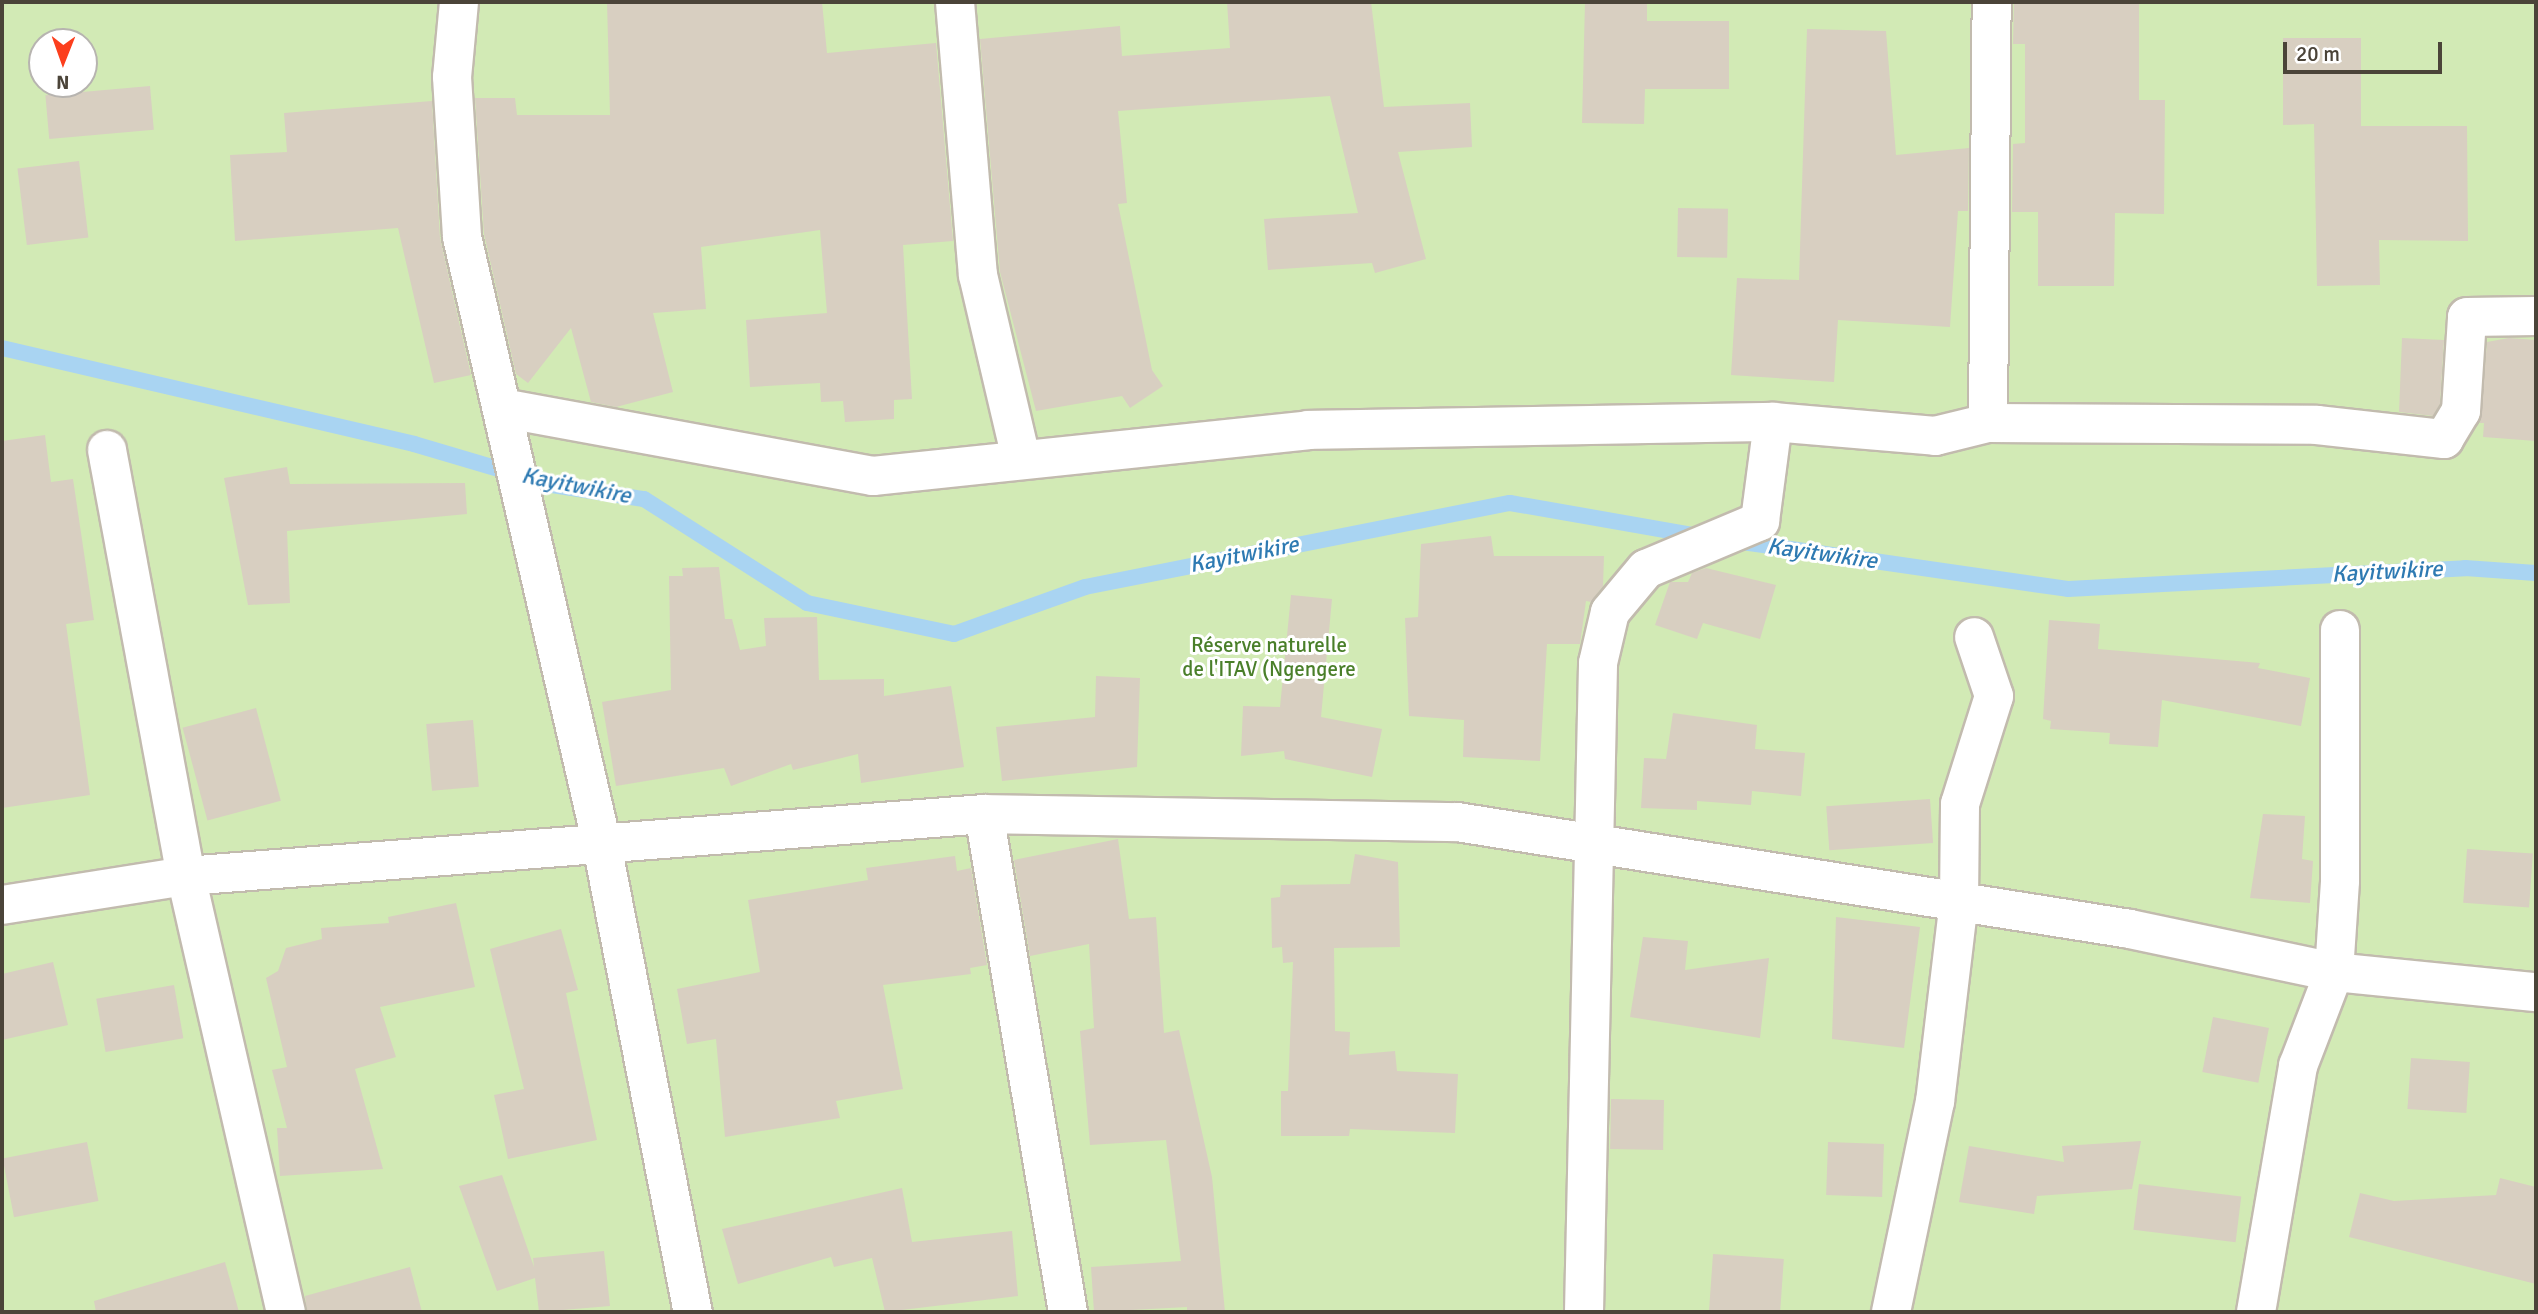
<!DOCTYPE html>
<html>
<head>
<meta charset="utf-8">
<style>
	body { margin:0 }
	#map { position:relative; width:2538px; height:1314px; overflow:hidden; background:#f6f3ec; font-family:Signika,sans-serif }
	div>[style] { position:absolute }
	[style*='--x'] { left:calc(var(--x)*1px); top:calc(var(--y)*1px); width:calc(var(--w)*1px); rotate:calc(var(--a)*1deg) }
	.green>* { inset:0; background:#d2eab5 }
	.stream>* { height:16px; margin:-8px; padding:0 8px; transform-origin:8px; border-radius:8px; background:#a9d4f2 }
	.building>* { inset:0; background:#d8cfc1; transform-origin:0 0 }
	.roads { filter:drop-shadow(2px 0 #c2bbae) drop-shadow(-2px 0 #c2bbae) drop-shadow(0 2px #c2bbae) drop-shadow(0 -2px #c2bbae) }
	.minor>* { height:38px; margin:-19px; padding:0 19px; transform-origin:19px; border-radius:19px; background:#fff }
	span { translate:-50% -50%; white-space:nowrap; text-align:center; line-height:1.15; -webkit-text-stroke:6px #fff; paint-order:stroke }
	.park-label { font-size:21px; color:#4a7f2a }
	.water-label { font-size:23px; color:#2e7ab2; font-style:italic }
	.frame { position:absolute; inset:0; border:4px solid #4b4439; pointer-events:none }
	.north { position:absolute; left:28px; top:28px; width:70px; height:70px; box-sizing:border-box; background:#fff; border:2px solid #b7b4b0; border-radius:50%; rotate:181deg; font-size:19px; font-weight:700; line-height:28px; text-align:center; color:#4b4439 }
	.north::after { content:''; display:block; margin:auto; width:24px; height:32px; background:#fc3f1d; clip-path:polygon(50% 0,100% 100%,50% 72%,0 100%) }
	.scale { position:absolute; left:2283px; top:42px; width:159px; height:32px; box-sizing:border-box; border:4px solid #4b4439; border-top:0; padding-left:9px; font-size:21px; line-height:24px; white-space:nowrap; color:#4b4439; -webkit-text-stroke:5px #fff; paint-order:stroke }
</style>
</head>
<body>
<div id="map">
	<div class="green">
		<div style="clip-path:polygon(evenodd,2px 2px,2536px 2px,2536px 1312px,2px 1312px,2px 2px,42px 42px,84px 42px,84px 84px,42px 84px,42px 42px)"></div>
	</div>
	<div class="stream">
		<div style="--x:2;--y:348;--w:423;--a:13.1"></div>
		<div style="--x:414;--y:444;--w:144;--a:16.5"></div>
		<div style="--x:552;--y:485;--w:93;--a:8.7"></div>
		<div style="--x:644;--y:499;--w:193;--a:32.5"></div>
		<div style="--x:807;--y:603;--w:150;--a:11.9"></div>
		<div style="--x:954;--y:634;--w:139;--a:-19.7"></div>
		<div style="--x:1085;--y:587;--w:433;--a:-11.2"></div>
		<div style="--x:1510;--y:503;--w:192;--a:9.9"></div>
		<div style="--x:1735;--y:541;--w:336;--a:8.2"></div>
		<div style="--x:2068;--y:589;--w:398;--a:-3"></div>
		<div style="--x:2465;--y:568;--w:71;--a:4"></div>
	</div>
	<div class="building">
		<div style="clip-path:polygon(607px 2px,822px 2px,827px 53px,936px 43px,953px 241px,903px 245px,912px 399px,894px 400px,894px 419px,845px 422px,843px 401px,821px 402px,820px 383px,750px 387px,746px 320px,827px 313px,820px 230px,701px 247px,706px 309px,653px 313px,673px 392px,616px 407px,591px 402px,571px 328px,528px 383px,516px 374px,484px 234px,475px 98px,515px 98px,517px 115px,610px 115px)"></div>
		<div style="clip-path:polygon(1227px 2px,1371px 2px,1384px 107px,1470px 103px,1472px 147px,1398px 152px,1426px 259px,1375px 273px,1372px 263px,1268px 270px,1264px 219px,1358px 213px,1330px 96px,1118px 111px,1127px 203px,1118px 204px,1152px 370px,1163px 386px,1130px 408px,1122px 396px,1036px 411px,1000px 272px,980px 39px,1120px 26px,1122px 56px,1230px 48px)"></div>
		<div style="clip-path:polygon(1585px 2px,1647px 2px,1647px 21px,1729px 21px,1729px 89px,1645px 89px,1644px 124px,1582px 123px)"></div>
		<div style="clip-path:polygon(2014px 2px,2139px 2px,2139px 100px,2165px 100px,2164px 214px,2115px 213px,2114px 286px,2038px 286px,2038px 212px,2012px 212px,2013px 144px,2025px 143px,2025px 44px,2013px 44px)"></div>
		<div style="clip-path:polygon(1807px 29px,1886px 31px,1896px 155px,1969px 148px,1968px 211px,1958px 211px,1950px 327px,1838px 320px,1834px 382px,1731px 375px,1737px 278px,1799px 280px)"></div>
		<div style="clip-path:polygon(2283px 38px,2361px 38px,2361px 126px,2467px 126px,2468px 241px,2379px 240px,2380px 285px,2317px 286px,2314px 124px,2283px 125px)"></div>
		<div style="left:150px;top:86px;width:44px;height:105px;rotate:85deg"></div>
		<div style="clip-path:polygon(432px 101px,440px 238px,471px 375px,434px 383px,398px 228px,235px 241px,230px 155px,287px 152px,284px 113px)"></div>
		<div style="left:79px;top:161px;width:77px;height:62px;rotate:83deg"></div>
		<div style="left:1678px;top:208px;width:50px;height:49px;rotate:1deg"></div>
		<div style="clip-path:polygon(2402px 338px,2444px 340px,2440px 404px,2433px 416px,2399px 412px)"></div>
		<div style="clip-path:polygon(2509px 338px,2536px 340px,2536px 441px,2483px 437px,2484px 423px,2480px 423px,2487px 342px)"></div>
		<div style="clip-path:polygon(45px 435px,51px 482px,73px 479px,94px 620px,66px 624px,90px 795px,2px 808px,2px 441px)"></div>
		<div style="clip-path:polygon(287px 467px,290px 484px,465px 483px,467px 514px,287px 531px,290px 603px,248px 605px,224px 478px)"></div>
		<div style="clip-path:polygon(1491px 536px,1494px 556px,1604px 556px,1603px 586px,1591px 602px,1586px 601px,1580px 644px,1547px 644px,1540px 761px,1463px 757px,1464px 720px,1409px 716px,1405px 618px,1418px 617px,1421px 544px)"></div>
		<div style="clip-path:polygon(719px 567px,725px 619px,732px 619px,740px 650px,766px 646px,764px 618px,817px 617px,819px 680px,884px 679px,884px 696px,951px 686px,964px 767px,861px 783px,858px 754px,793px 770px,791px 764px,731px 786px,724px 768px,616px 786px,602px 702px,671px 690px,669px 576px,683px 576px,682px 568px)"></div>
		<div style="clip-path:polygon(1706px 568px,1776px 585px,1760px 639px,1703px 623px,1697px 639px,1655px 625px,1670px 582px,1688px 582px,1692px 573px)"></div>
		<div style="clip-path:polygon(1291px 595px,1332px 599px,1321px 717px,1382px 729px,1372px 777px,1285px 759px,1284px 751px,1241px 756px,1243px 706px,1280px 707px)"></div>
		<div style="clip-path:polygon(2049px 620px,2100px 624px,2098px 649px,2260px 663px,2258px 668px,2310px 678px,2301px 726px,2162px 700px,2158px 747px,2109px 744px,2110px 733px,2050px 729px,2051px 721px,2043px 719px)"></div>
		<div style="clip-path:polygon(1096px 676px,1140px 678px,1137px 767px,1002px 781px,996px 727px,1095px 717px)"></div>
		<div style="left:256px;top:708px;width:96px;height:76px;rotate:75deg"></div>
		<div style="clip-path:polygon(1673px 713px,1757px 725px,1755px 749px,1805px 753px,1801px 796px,1752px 791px,1751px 805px,1697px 801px,1697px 810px,1641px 808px,1644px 758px,1666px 759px)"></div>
		<div style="left:473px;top:720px;width:67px;height:47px;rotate:85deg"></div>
		<div style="left:1930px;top:799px;width:44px;height:104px;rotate:86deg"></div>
		<div style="clip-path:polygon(2263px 814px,2305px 816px,2302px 859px,2313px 861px,2310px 903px,2250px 898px)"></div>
		<div style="clip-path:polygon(1118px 839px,1129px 919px,1156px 917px,1164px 1033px,1179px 1030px,1212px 1177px,1225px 1312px,1187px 1312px,1187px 1307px,1094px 1312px,1091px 1267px,1181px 1261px,1166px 1140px,1090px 1145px,1080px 1031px,1094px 1028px,1089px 944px,1030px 956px,1014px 860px)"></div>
		<div style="left:2467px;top:849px;width:66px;height:54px;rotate:4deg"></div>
		<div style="clip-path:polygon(1355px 854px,1398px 862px,1400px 947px,1334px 948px,1335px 1031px,1350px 1032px,1349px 1055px,1395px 1051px,1397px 1071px,1458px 1074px,1455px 1133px,1350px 1129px,1349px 1136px,1281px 1136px,1281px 1091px,1288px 1091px,1293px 962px,1283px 963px,1282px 947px,1272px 948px,1271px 898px,1280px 897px,1281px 885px,1350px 884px)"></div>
		<div style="clip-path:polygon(955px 856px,957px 871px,971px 868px,987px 965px,970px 968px,971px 974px,883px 985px,903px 1089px,836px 1101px,840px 1118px,725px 1137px,716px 1039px,687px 1044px,677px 989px,760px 972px,748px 900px,868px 880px,866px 868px)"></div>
		<div style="clip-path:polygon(456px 903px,475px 987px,380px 1007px,396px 1057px,355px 1069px,383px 1169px,280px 1176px,277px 1128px,287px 1128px,272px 1070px,287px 1067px,266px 978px,278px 971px,286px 948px,322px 939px,321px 928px,389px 923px,388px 917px)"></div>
		<div style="clip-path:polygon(1836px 917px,1920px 927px,1904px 1048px,1832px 1039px)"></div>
		<div style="clip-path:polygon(561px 929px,578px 990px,566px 993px,597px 1140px,508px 1159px,494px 1095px,524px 1089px,490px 949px)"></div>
		<div style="clip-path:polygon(1643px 937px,1688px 941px,1685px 970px,1769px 958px,1760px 1038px,1630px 1017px)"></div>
		<div style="clip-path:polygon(53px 962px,68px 1025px,2px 1040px,2px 974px)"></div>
		<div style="left:174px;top:985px;width:54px;height:79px;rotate:80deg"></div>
		<div style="left:2213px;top:1017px;width:57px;height:56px;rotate:11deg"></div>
		<div style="left:2411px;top:1058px;width:59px;height:51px;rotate:4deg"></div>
		<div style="left:1611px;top:1099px;width:53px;height:50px;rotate:1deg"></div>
		<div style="clip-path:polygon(2141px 1141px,2132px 1189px,2037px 1196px,2034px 1214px,1959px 1202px,1969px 1146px,2064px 1162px,2062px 1146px)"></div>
		<div style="left:87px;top:1142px;width:60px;height:86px;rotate:79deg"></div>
		<div style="left:1828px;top:1142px;width:56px;height:53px;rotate:2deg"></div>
		<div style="clip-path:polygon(502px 1175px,534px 1267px,533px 1258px,604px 1251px,610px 1306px,539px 1312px,535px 1278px,497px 1291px,459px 1186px)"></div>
		<div style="clip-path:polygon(2500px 1178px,2536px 1187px,2536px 1284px,2349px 1237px,2360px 1193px,2394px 1201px,2496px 1195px)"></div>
		<div style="left:2139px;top:1184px;width:103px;height:46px;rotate:7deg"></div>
		<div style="clip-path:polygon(902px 1188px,912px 1242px,1012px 1231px,1018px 1296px,885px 1312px,872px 1258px,834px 1267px,831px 1257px,738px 1284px,722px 1229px)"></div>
		<div style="left:1713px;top:1254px;width:71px;height:58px;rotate:4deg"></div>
		<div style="clip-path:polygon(225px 1262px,239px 1312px,96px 1312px,94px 1301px)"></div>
		<div style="clip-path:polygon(410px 1267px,422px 1312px,307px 1312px,305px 1296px)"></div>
	</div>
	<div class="roads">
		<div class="minor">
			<div style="--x:459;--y:2;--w:75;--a:95.3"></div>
			<div style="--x:452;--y:77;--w:160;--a:86.4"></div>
			<div style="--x:462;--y:237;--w:619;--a:77.02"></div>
			<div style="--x:601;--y:840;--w:481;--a:79"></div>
			<div style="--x:955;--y:2;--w:274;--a:85.2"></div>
			<div style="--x:978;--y:275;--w:188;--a:76.8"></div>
			<div style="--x:502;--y:408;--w:377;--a:10.4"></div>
			<div style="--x:873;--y:476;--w:437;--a:-6"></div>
			<div style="--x:1308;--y:430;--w:465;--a:-1"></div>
			<div style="--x:1988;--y:423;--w:329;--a:0.3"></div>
			<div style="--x:2317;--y:425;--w:128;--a:6.3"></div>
			<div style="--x:2444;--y:439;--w:33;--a:-59"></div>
			<div style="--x:2461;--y:411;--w:94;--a:-86.3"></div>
			<div style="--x:2467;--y:317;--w:69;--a:-0.8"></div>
			<div style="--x:107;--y:450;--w:433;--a:79.5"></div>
			<div style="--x:186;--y:876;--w:447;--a:77.1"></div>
			<div style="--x:984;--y:814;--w:505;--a:80.43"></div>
			<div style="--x:2;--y:905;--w:186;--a:-9"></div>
			<div style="--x:186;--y:876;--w:800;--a:-4.44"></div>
			<div style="--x:984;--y:814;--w:473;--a:1"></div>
			<div style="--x:1457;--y:822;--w:681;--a:9.03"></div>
			<div style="--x:2130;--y:929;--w:208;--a:11.9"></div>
			<div style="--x:2334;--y:972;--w:203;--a:5.7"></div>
			<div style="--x:1584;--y:1312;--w:649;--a:-88.76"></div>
			<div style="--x:1598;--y:663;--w:52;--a:-76.8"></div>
			<div style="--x:1610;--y:612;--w:56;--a:-50.1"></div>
			<div style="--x:1646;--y:569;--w:124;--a:-22.8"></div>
			<div style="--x:1760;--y:521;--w:100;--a:-82.5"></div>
			<div style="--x:1773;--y:422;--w:163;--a:4.9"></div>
			<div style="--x:1935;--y:436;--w:55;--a:-13.8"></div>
			<div style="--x:1988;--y:423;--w:421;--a:-89.5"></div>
			<div style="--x:1891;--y:1312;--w:215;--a:-78.2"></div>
			<div style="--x:1935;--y:1102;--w:201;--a:-83.2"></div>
			<div style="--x:1959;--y:902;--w:98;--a:-89.4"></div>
			<div style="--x:1960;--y:804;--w:113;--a:-72.5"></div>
			<div style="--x:1994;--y:696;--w:62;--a:-108.7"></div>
			<div style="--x:2256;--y:1312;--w:250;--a:-80.3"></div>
			<div style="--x:2298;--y:1066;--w:101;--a:-69"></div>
			<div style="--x:2334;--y:972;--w:91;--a:-86.2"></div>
			<div style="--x:2340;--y:881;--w:251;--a:-90"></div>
		</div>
	</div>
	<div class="park-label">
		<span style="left:1269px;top:657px">Réserve naturelle<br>de l'ITAV (Ngengere</span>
	</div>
	<div class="water-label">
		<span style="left:576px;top:486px;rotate:11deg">Kayitwikire</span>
		<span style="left:1822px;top:554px;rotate:8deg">Kayitwikire</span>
		<span style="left:1244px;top:555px;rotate:-11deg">Kayitwikire</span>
		<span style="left:2387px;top:572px;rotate:-3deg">Kayitwikire</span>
	</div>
	<div class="frame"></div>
	<div class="north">N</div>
	<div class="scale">20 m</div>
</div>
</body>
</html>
